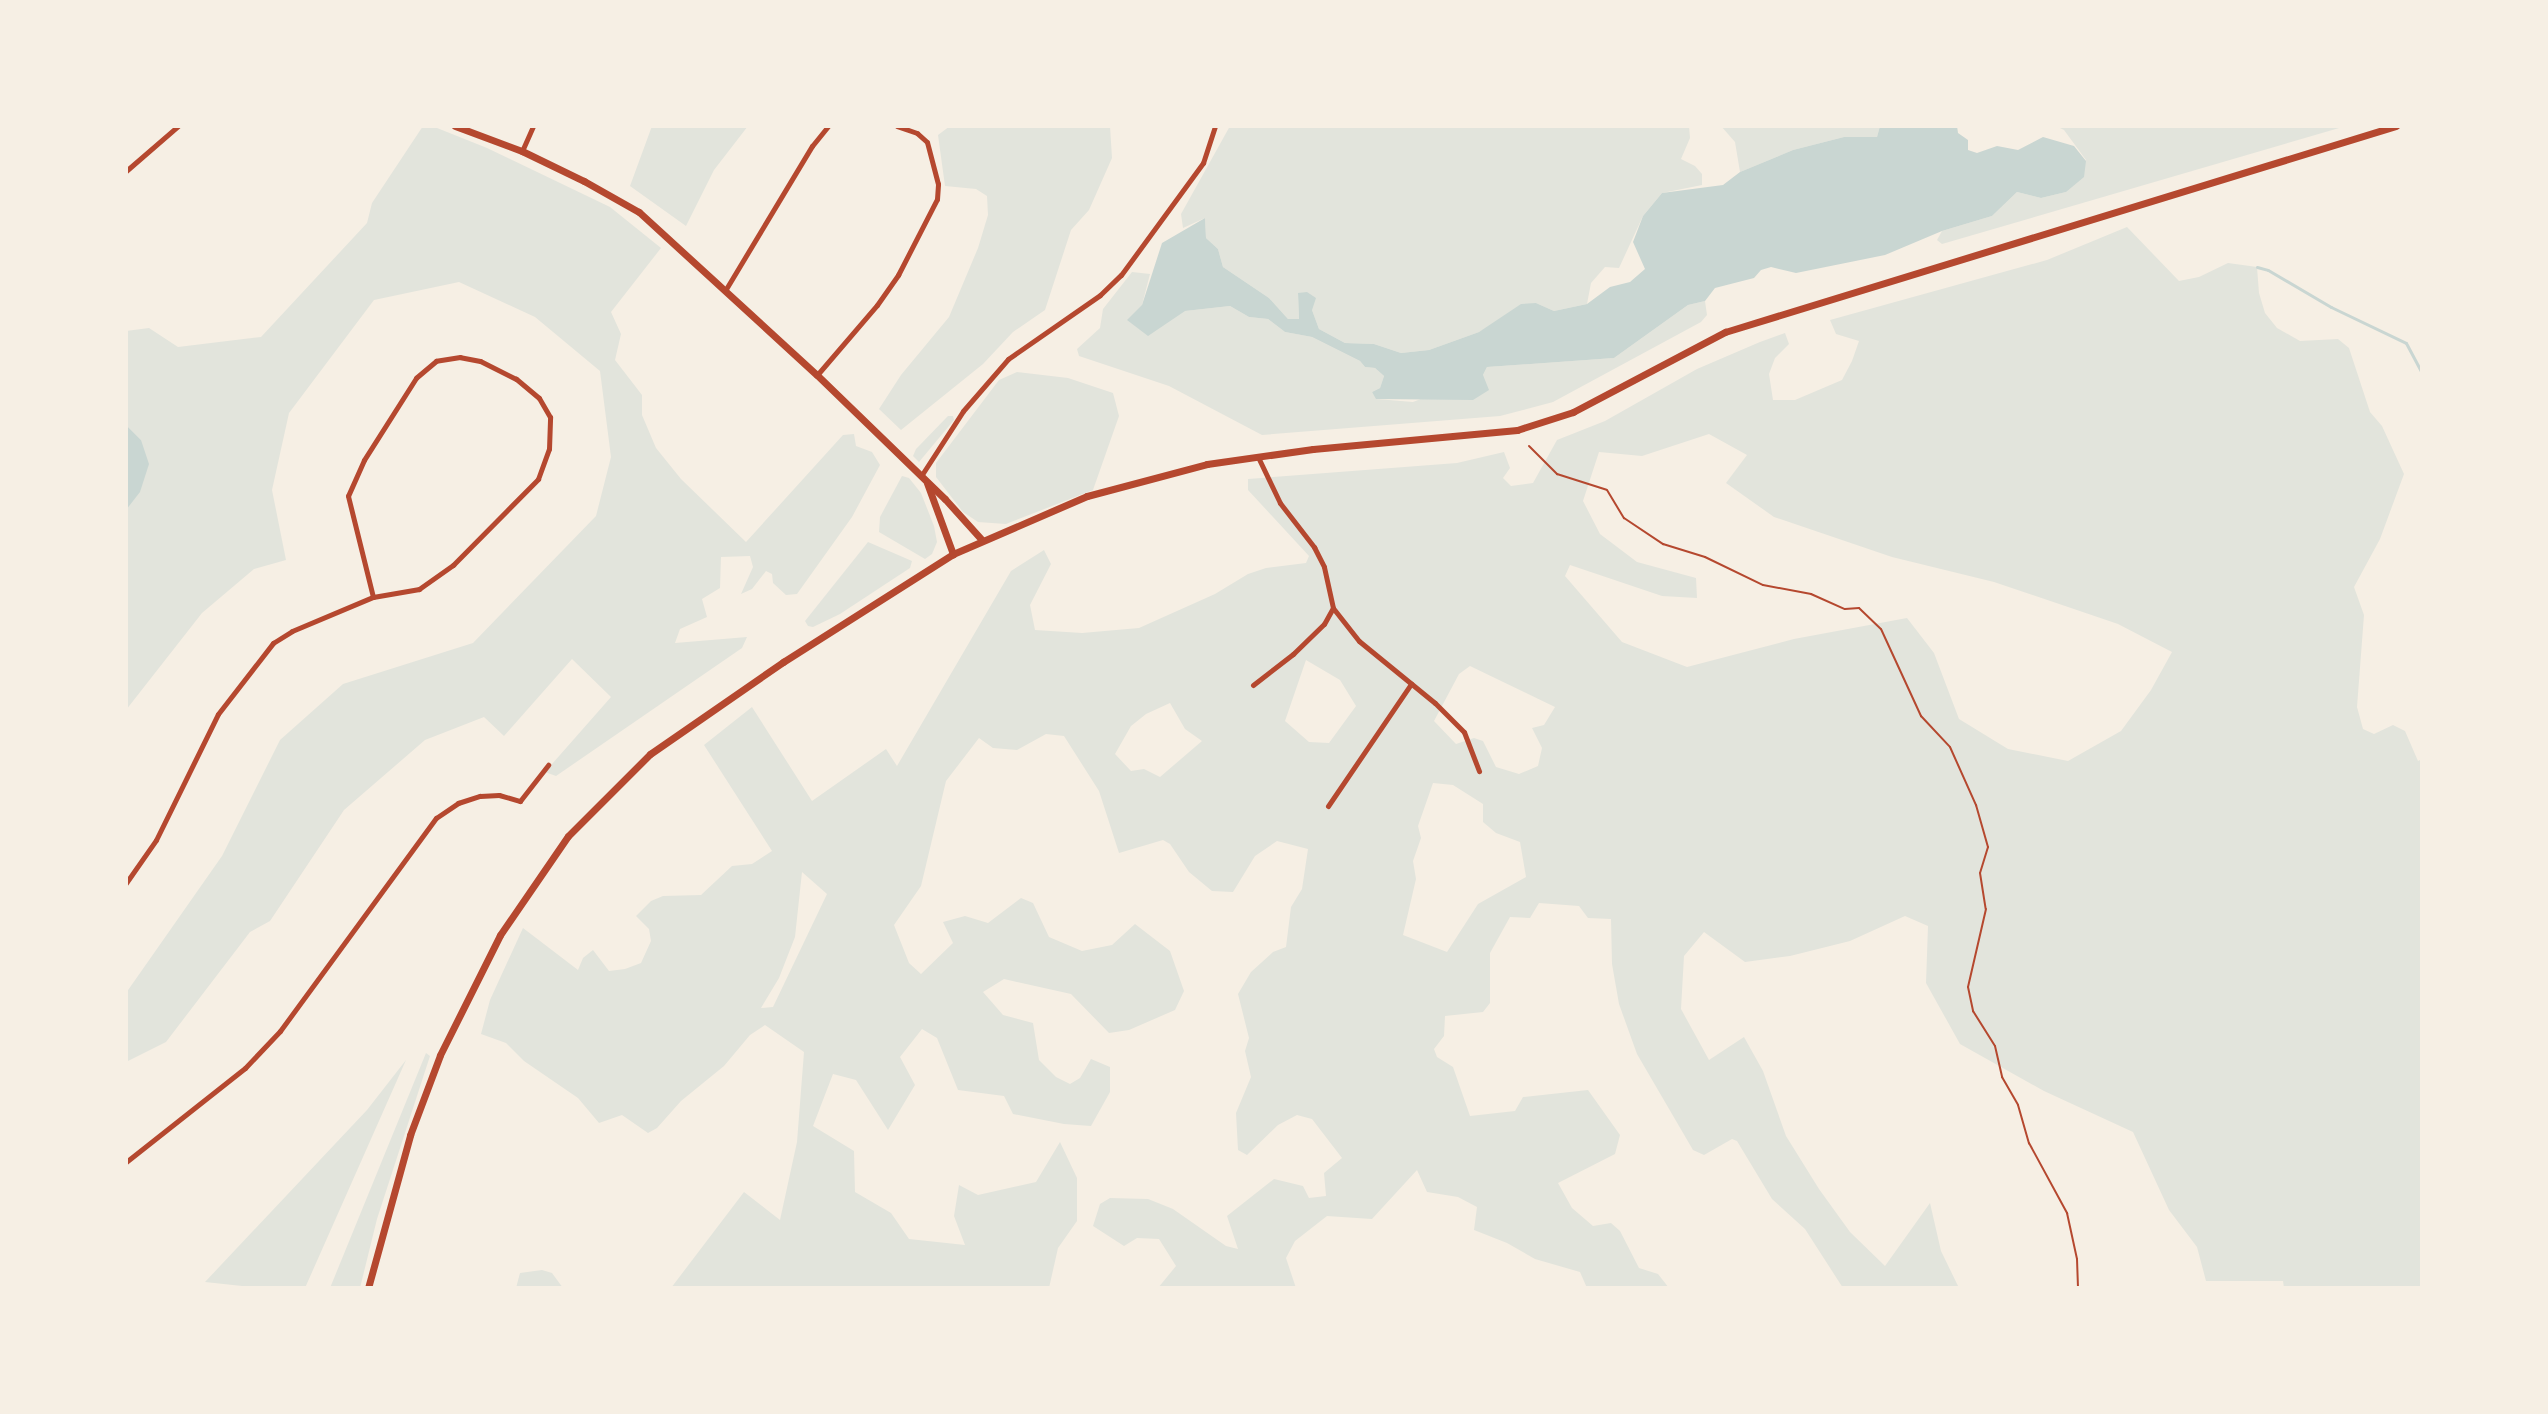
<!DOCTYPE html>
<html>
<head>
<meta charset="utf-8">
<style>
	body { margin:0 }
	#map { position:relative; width:2548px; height:1414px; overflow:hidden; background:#f6efe4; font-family:Cabin,sans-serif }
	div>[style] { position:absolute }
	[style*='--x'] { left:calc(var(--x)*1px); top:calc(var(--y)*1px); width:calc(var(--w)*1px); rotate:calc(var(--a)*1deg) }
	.green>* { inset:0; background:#e2e4dc }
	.water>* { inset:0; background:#c9d6d2 }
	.stream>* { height:3px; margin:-1.5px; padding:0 1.5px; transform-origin:1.5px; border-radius:1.5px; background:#c9d6d2 }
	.path>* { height:2px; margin:-1px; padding:0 1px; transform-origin:1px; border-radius:1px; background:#b5482f }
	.minor>* { height:5px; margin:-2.5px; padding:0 2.5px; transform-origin:2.5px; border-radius:2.5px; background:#b5482f }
	.tertiary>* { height:7px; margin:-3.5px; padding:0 3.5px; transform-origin:3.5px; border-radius:3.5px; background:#b5482f }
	span { translate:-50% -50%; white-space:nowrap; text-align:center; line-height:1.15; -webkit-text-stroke:7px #f6efe4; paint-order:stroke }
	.frame { position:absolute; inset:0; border:128px solid #f6efe4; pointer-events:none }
</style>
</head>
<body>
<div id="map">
	<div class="green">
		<div style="clip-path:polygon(423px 126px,432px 126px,487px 148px,610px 207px,661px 248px,611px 312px,621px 334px,615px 360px,642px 395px,642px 415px,656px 448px,681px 479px,746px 542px,843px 435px,854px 434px,856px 446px,872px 452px,880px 465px,852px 517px,797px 594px,786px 595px,773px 583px,772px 574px,766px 571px,752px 589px,741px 594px,753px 567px,750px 556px,721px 557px,720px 588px,702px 599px,707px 617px,680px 629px,675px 643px,747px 637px,742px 648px,556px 776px,545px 772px,611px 697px,572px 659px,504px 736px,484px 717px,425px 740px,344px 810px,270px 921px,250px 932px,166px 1042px,126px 1062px,126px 993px,222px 856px,280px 740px,343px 684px,473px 643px,596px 516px,611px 457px,600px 371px,535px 317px,459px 282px,374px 300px,289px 413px,272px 490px,286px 560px,254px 569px,202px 613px,126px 710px,126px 510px,141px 440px,126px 425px,126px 331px,149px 328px,178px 347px,261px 337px,367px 223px,372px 203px)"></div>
		<div style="clip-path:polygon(652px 126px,748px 126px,714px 170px,686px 226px,630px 186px)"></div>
		<div style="clip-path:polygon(950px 126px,1110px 126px,1112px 158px,1089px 210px,1071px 230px,1045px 310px,1013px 332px,983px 364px,901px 430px,879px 409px,901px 375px,949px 317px,978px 248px,988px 215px,987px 196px,976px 189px,945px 186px,938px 135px)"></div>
		<div style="clip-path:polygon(1230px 126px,1689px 126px,1690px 138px,1681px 159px,1695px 166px,1702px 174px,1702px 185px,1662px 193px,1643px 216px,1619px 268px,1605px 267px,1591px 283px,1587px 304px,1554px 311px,1536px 303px,1479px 332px,1429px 350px,1401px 353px,1374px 344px,1345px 343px,1319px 329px,1312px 310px,1298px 293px,1299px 320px,1288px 319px,1269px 298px,1223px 267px,1218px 249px,1206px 238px,1205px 218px,1183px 228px,1181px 214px)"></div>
		<div style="clip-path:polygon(1721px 126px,1880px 126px,1877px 137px,1844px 137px,1793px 150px,1740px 172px,1735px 142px)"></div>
		<div style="clip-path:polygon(2056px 126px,2346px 126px,1942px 244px,1937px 240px,1942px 231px,1992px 216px,2017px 192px,2041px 198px,2066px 192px,2086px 160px,2064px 130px)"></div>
		<div style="clip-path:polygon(evenodd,2127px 227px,2179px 281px,2199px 277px,2228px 263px,2257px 267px,2259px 293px,2265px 313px,2277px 328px,2300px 341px,2338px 339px,2349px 348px,2370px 412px,2382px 426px,2404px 474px,2380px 539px,2354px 587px,2364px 615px,2357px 707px,2363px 729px,2374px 734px,2393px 725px,2405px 731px,2418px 761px,2422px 759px,2422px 1288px,2284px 1288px,2283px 1281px,2206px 1281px,2197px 1247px,2169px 1210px,2133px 1132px,2044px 1091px,1960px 1044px,1926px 983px,1928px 926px,1905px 916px,1850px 941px,1790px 956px,1745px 962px,1704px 932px,1684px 956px,1681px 1009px,1709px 1060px,1744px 1037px,1763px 1071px,1786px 1136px,1819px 1189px,1850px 1232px,1885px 1266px,1930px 1203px,1941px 1251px,1959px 1288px,1843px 1288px,1805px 1229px,1772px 1199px,1737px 1141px,1732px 1139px,1704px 1155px,1693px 1150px,1637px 1054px,1619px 1004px,1612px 964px,1611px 919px,1588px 918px,1579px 906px,1539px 903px,1530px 918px,1510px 917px,1490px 953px,1490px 1003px,1483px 1012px,1445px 1016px,1444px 1036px,1434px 1049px,1437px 1057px,1453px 1067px,1470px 1116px,1515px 1111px,1523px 1097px,1588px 1090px,1620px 1135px,1615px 1154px,1558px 1183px,1572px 1208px,1593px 1226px,1611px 1223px,1620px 1231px,1639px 1268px,1658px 1274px,1669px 1288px,1587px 1288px,1580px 1272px,1535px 1259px,1507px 1243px,1474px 1230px,1477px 1207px,1458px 1197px,1427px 1192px,1417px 1170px,1372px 1219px,1327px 1216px,1295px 1241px,1286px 1258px,1296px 1288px,1158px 1288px,1176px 1266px,1159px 1239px,1137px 1238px,1124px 1246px,1093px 1226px,1100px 1204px,1110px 1198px,1148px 1199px,1173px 1209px,1226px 1246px,1238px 1249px,1227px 1216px,1274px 1179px,1303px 1186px,1309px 1198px,1326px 1196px,1324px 1173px,1342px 1158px,1312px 1119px,1297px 1115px,1278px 1125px,1247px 1155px,1238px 1150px,1236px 1113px,1251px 1077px,1245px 1051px,1249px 1038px,1238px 994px,1251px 972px,1273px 952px,1286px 947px,1291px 907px,1302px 889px,1308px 849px,1277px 841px,1255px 856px,1233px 892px,1212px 891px,1189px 872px,1170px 844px,1163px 840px,1119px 853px,1099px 791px,1064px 736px,1046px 734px,1017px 750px,993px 748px,979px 738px,946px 781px,921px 886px,894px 925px,909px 963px,921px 974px,953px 943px,943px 922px,965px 916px,988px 923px,1021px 898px,1033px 903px,1049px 937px,1082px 951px,1112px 945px,1135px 924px,1170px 951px,1184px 991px,1175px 1010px,1129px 1030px,1109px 1033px,1071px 994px,1004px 979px,983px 992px,1003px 1015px,1033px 1023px,1039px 1060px,1056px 1077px,1070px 1084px,1080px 1078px,1091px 1059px,1110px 1067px,1110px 1092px,1091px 1126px,1064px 1124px,1013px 1114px,1004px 1096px,958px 1090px,937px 1038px,922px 1029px,900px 1057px,915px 1085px,888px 1130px,856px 1080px,833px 1074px,813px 1126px,854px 1151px,855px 1192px,891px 1213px,909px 1239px,965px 1245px,954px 1216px,959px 1185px,978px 1195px,1036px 1182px,1060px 1142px,1077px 1178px,1077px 1221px,1058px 1248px,1049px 1288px,671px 1288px,744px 1192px,780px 1220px,797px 1142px,804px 1052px,765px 1025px,750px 1035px,724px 1066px,681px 1101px,657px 1128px,648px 1133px,622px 1115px,599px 1123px,578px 1098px,524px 1061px,506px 1043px,481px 1034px,490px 1000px,523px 928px,578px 970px,583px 958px,593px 950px,609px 971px,625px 969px,641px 963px,651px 941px,649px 929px,636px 916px,651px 901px,663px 896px,701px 895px,732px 866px,752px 864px,772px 851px,704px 745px,752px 707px,812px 801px,886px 749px,897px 766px,1011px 571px,1044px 550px,1051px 564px,1030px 605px,1035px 630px,1082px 633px,1139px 628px,1215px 594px,1248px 574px,1266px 568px,1306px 563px,1309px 556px,1248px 490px,1248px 479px,1457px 463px,1504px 452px,1510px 468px,1503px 478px,1511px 486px,1533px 483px,1557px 440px,1605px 421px,1697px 369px,1760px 342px,1785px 333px,1789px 344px,1775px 358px,1769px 374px,1773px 400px,1795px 400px,1842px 380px,1852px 361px,1859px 341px,1836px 334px,1830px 320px,2047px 260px,2127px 227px,1709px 434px,1747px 455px,1726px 483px,1774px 517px,1892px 557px,1994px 582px,2118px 624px,2172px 652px,2151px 690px,2121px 731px,2068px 761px,2008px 749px,1959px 719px,1934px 653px,1907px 618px,1794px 639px,1687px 667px,1622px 642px,1565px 576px,1570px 565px,1662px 596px,1697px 598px,1696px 578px,1637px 562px,1600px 534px,1583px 501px,1599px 452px,1642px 456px,1709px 434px,2127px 227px,1306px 660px,1340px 680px,1356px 706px,1329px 743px,1309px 742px,1285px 721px,1306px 660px,2127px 227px,1470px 666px,1555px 707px,1544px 725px,1532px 728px,1542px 748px,1538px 766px,1519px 774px,1496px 767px,1483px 741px,1474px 738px,1456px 744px,1434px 721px,1459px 674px,1470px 666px,2127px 227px,1170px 703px,1185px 729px,1202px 741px,1160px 777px,1144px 769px,1131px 771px,1115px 754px,1131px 726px,1146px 714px,1170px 703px,2127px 227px,1433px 783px,1453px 785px,1483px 804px,1483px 822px,1496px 833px,1520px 842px,1526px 877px,1478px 904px,1447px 952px,1403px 935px,1416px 879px,1413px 861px,1421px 838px,1418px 826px,1433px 783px,2127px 227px,802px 872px,827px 894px,773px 1007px,761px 1008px,779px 978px,795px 937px,802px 872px)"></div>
		<div style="clip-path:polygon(1132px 272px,1150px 274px,1142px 305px,1185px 311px,1230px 306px,1249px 317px,1268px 319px,1285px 332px,1312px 337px,1360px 361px,1365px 367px,1375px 368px,1384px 376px,1380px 388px,1372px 392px,1377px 399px,1413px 402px,1483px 375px,1487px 367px,1614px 358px,1688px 305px,1705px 301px,1707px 315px,1701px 322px,1553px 402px,1500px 416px,1262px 435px,1169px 386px,1079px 356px,1077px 349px,1100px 328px,1103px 309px)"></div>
		<div style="clip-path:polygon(1017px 372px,1068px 378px,1113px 393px,1119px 416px,1093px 490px,1006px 524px,978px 522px,963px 512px,936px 477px,936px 463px,999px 380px)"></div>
		<div style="clip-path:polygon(948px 416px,953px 416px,954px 420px,919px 462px,913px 456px,916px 449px)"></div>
		<div style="clip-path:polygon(902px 476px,909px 478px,921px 493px,934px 526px,937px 542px,932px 554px,925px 559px,879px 532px,880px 517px)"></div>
		<div style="clip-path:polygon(868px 542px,912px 561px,910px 568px,840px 614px,813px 627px,808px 626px,805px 621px)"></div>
		<div style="clip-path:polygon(426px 1053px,430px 1056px,377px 1219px,360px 1288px,330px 1288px)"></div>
		<div style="clip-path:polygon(406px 1060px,305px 1288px,260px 1288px,205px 1282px,367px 1110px)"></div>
		<div style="clip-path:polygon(542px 1270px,552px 1273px,563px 1288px,516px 1288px,520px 1273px)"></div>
	</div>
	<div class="water">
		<div style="clip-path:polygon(1880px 126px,1957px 126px,1958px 133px,1968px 140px,1968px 150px,1977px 153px,1997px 146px,2018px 150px,2043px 137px,2074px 146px,2086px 161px,2084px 177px,2066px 192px,2041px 198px,2017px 192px,1992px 216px,1942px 231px,1885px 255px,1796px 273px,1771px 267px,1761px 270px,1754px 278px,1715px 288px,1705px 301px,1688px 305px,1614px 358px,1487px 367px,1483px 375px,1489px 390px,1473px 400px,1376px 399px,1372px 392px,1380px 388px,1384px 376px,1375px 368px,1365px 367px,1360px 361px,1312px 337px,1285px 332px,1268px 319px,1249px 317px,1230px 306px,1185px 311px,1148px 336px,1127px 320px,1142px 305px,1162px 243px,1205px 218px,1206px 238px,1218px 249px,1223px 267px,1269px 298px,1288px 319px,1299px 319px,1298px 293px,1307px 292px,1316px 298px,1312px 310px,1319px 329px,1345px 343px,1374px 344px,1401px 353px,1429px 350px,1479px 332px,1521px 304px,1536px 303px,1554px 311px,1587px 304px,1610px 287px,1630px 282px,1645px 269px,1633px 242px,1643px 216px,1662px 193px,1723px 185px,1740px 172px,1793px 150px,1844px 137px,1877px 137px)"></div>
		<div style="clip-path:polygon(126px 425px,141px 440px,149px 464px,140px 492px,126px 510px)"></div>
	</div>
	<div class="stream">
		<div style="--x:2257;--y:267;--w:11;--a:15"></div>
		<div style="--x:2268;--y:270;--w:73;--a:30.4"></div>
		<div style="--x:2331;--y:307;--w:83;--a:25.6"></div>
		<div style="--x:2406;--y:343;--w:34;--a:62"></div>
	</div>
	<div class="path">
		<div style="--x:1529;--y:446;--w:40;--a:45"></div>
		<div style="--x:1557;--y:474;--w:52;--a:17.7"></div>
		<div style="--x:1607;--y:490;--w:33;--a:59"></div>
		<div style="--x:1624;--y:518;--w:47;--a:33.7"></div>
		<div style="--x:1663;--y:544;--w:44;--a:17.2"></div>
		<div style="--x:1705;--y:557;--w:64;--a:25.8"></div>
		<div style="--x:1763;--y:585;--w:49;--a:10.6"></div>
		<div style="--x:1811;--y:594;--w:37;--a:24"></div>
		<div style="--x:1845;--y:609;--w:14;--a:-4"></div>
		<div style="--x:1859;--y:608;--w:30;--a:44"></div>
		<div style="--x:1881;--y:629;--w:96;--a:65.3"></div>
		<div style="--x:1921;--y:716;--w:42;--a:46.9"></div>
		<div style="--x:1950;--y:747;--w:64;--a:65.9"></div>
		<div style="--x:1976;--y:805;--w:44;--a:74.1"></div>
		<div style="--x:1988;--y:847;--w:27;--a:107"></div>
		<div style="--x:1980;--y:873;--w:36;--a:81"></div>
		<div style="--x:1986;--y:909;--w:80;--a:103"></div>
		<div style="--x:1968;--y:987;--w:25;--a:78"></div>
		<div style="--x:1973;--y:1011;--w:41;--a:57.8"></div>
		<div style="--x:1995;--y:1046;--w:32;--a:77"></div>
		<div style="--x:2002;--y:1077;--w:32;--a:60"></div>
		<div style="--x:2018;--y:1105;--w:40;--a:74"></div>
		<div style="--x:2029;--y:1143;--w:80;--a:61.5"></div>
		<div style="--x:2067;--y:1213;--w:47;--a:77.7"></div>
		<div style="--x:2077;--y:1259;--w:29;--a:88"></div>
	</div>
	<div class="minor">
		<div style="--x:522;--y:151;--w:27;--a:-66"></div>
		<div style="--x:126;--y:171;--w:69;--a:-40.9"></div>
		<div style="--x:726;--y:289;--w:167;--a:-59"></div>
		<div style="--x:812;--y:146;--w:26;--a:-51"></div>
		<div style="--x:817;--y:375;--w:92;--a:-49.4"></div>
		<div style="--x:877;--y:305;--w:37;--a:-55"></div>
		<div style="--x:898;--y:275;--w:85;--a:-62.8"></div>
		<div style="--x:937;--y:199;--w:15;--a:-86"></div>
		<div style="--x:938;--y:184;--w:43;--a:-104.7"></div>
		<div style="--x:927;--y:142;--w:13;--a:-138"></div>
		<div style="--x:917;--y:133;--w:21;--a:-161"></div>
		<div style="--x:1258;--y:457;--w:51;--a:64.4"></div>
		<div style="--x:1280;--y:503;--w:56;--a:52.3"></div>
		<div style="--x:1314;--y:547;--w:22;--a:63"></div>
		<div style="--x:1324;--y:567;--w:42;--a:77.6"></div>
		<div style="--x:1333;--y:608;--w:42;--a:51.8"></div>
		<div style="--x:1359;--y:641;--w:98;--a:39.2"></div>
		<div style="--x:1435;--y:703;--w:41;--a:45"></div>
		<div style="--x:1464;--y:732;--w:42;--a:69"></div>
		<div style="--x:921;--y:476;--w:77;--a:-57.1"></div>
		<div style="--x:963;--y:411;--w:69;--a:-49.1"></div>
		<div style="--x:1008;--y:359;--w:112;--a:-34.8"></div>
		<div style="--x:1100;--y:295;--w:29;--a:-44"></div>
		<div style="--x:1121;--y:275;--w:139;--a:-53.8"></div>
		<div style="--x:1203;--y:163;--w:39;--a:-72"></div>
		<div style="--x:1253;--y:685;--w:51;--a:-37.8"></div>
		<div style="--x:1293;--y:654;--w:43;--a:-44.1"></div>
		<div style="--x:1324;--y:624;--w:18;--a:-61"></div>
		<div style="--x:1328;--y:806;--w:148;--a:-55.8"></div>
		<div style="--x:126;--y:883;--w:52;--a:-55.1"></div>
		<div style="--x:156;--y:840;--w:140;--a:-63.8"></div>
		<div style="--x:218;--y:714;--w:90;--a:-52.2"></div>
		<div style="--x:273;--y:643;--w:22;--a:-32"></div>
		<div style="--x:292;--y:631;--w:88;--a:-22.8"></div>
		<div style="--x:373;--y:597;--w:47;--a:-9.9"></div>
		<div style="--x:419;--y:589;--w:42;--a:-35.2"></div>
		<div style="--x:453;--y:565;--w:121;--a:-45.3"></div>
		<div style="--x:538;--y:479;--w:32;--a:-70"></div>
		<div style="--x:549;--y:449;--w:32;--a:-88"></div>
		<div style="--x:550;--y:417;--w:22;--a:-120"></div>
		<div style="--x:539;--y:398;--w:30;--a:-140"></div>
		<div style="--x:516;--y:379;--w:40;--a:-153.4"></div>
		<div style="--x:480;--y:361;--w:20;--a:-169"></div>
		<div style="--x:460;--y:357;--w:24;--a:171"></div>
		<div style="--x:436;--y:361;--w:26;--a:140"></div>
		<div style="--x:416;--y:378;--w:97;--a:122.4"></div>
		<div style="--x:364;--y:460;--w:39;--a:114"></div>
		<div style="--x:348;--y:496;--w:104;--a:76.1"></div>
		<div style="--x:126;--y:1162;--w:152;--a:-38.3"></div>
		<div style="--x:245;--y:1068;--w:51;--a:-46.6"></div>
		<div style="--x:280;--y:1031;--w:264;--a:-53.8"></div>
		<div style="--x:436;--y:818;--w:27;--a:-34"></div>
		<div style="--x:458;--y:803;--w:23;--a:-18"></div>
		<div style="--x:480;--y:796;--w:19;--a:-3"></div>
		<div style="--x:499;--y:795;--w:22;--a:16"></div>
		<div style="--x:520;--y:801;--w:46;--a:-52.1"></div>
	</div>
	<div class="tertiary">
		<div style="--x:455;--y:126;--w:72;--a:20.5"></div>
		<div style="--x:522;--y:151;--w:69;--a:25.8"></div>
		<div style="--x:584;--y:181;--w:63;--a:29.4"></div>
		<div style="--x:639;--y:212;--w:241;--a:42.5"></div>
		<div style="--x:817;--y:375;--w:178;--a:44.1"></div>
		<div style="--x:945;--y:499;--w:55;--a:47.9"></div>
		<div style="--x:927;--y:483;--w:76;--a:69.9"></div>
		<div style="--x:368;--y:1288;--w:159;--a:-74.6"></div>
		<div style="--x:410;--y:1135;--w:85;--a:-69.4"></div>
		<div style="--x:440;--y:1055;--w:134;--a:-63.4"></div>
		<div style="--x:500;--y:935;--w:120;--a:-55.5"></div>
		<div style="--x:568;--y:836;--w:116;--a:-45"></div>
		<div style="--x:650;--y:754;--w:162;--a:-34.7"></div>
		<div style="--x:783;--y:662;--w:201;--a:-32.4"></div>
		<div style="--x:953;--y:554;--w:146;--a:-23.4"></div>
		<div style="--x:1087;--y:496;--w:124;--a:-14.9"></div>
		<div style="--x:1207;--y:464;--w:107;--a:-8.1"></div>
		<div style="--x:1313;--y:449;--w:205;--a:-5.3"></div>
		<div style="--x:1517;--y:430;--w:59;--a:-17.8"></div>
		<div style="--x:1573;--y:412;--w:172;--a:-27.8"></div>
		<div style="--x:1725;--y:332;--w:702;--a:-17.07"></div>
	</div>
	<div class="frame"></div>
</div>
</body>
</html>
